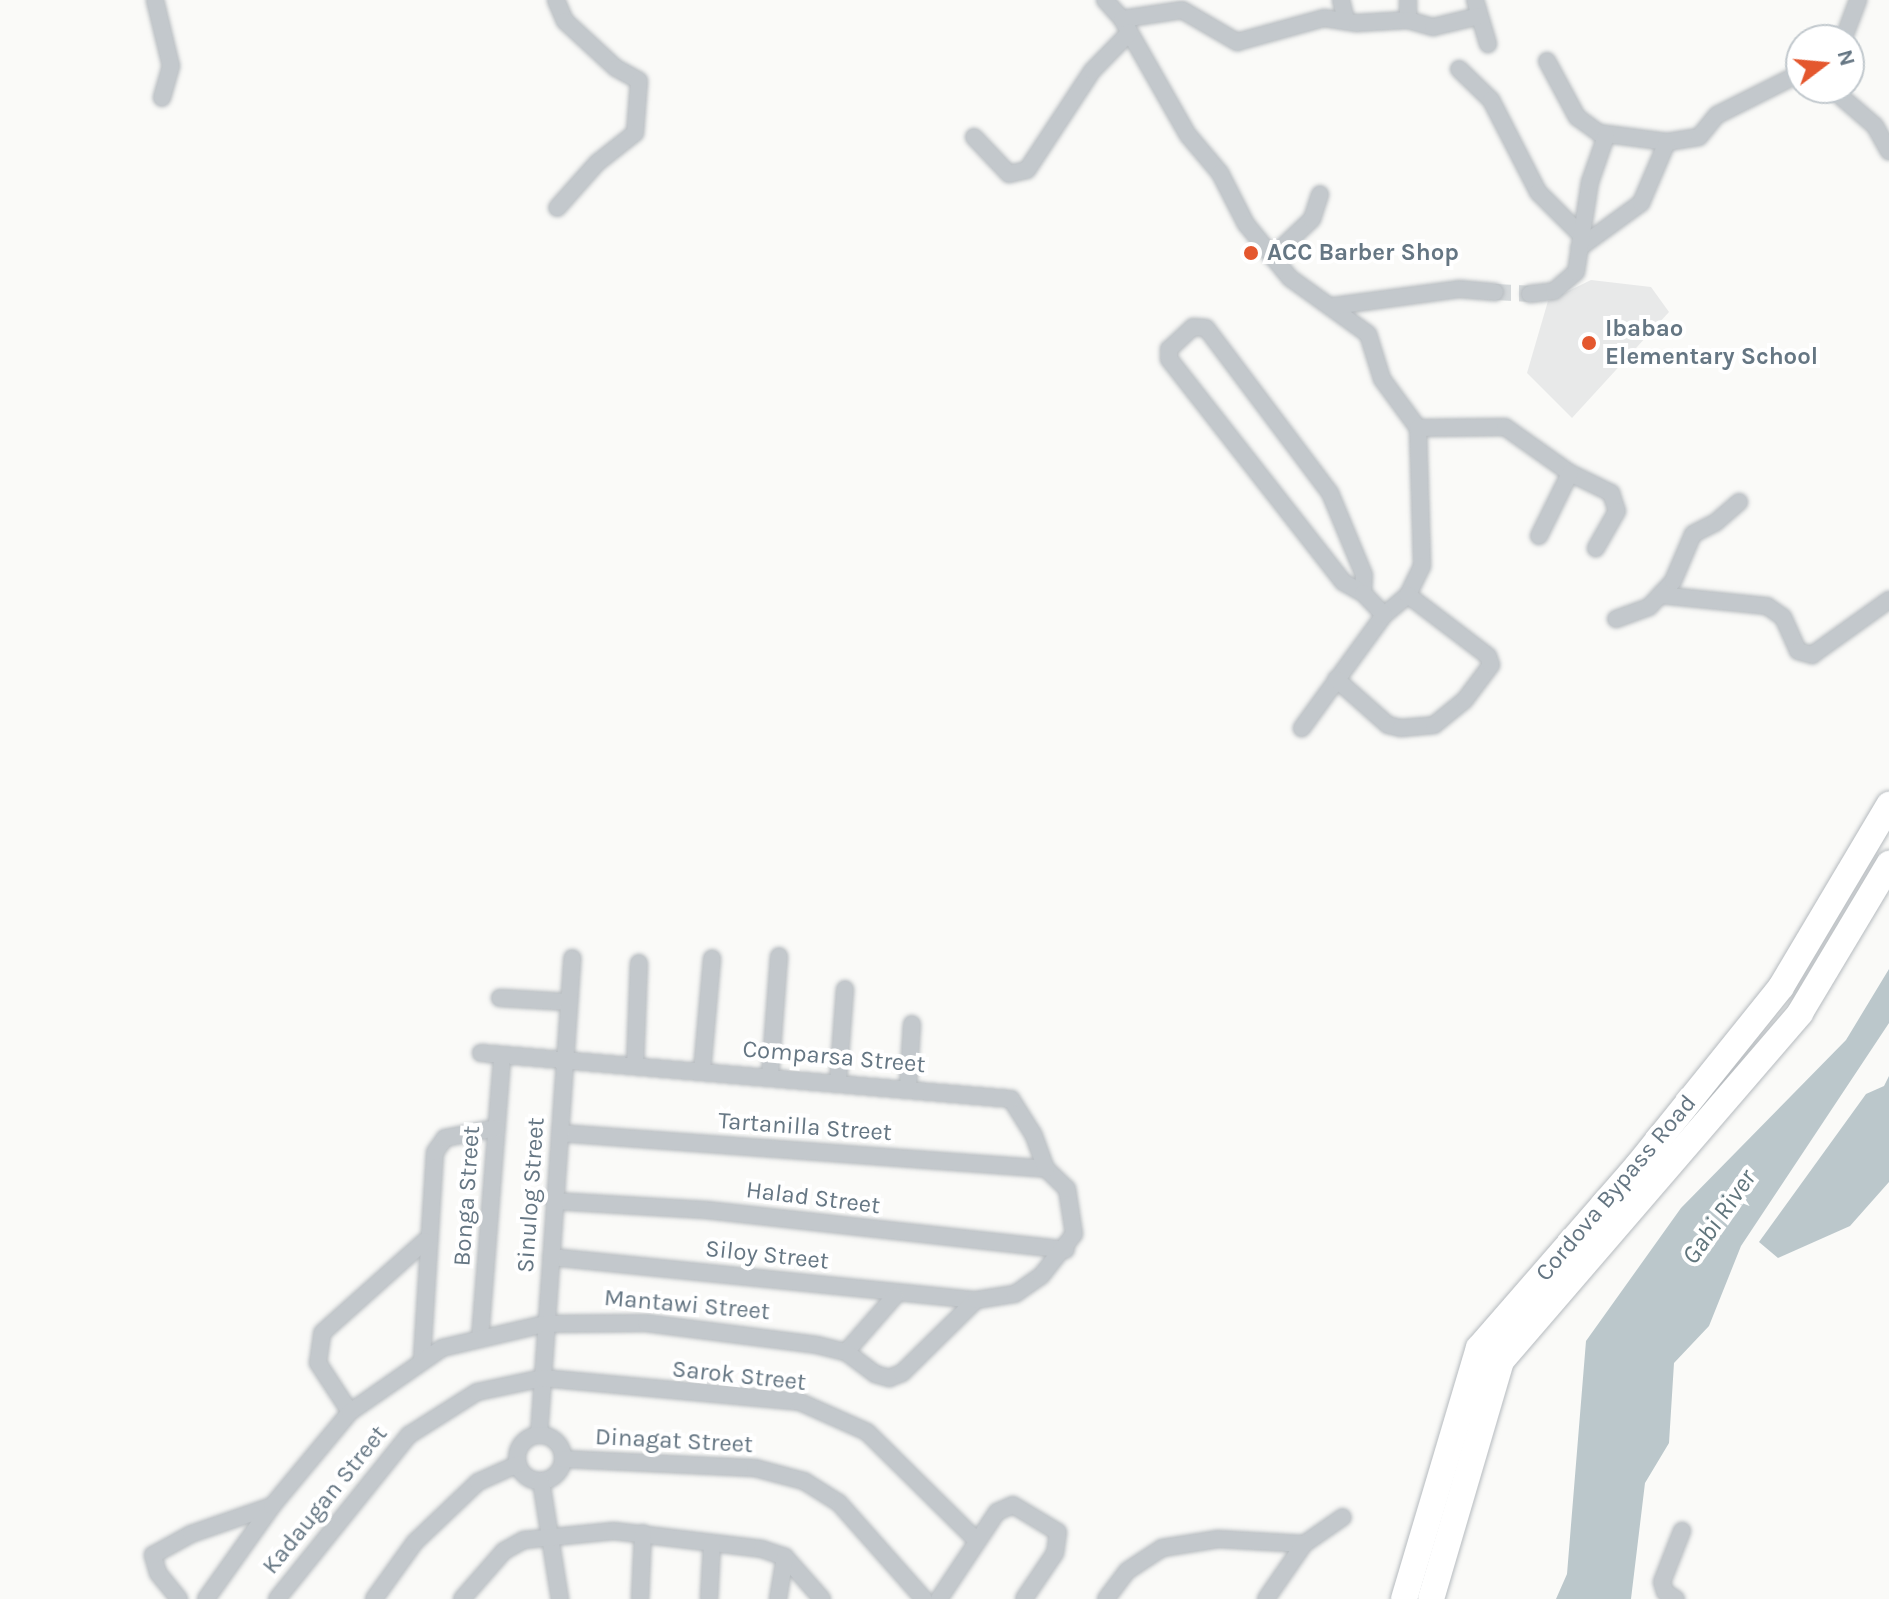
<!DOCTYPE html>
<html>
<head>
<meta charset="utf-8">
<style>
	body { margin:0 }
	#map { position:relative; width:1889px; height:1599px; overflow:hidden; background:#fafaf8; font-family:Karla,sans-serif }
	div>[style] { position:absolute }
	.built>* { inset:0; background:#e8e9e9 }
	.water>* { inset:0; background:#bbc7cb }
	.minor-tunnel>* { height:16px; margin-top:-8px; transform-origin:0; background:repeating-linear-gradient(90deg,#d5d9db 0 16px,transparent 0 24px) }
	.roads { filter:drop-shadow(0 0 2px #b5babe) drop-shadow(0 0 2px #b5babe) }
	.minor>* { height:16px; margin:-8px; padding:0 8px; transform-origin:8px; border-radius:8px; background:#c3c8cc }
	.minor>.ring { margin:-8px; padding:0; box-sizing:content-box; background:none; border:16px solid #c3c8cc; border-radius:50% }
	.primary>* { height:26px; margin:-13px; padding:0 13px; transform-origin:13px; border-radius:13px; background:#fff }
	.dots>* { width:22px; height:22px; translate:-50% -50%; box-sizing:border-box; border:4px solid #fff; border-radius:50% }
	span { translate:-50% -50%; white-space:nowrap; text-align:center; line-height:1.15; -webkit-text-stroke:8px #fff; paint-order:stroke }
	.poi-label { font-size:24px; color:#657683; font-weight:700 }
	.left { translate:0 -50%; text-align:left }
	.street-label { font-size:24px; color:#657683 }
	.water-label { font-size:26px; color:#60757c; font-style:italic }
	.north { position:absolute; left:1785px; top:24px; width:80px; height:80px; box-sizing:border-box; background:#fff; border:2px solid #c1c8cd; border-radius:50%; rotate:74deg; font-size:22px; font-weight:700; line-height:32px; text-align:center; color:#657683 }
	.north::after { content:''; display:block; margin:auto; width:28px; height:36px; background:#e4572e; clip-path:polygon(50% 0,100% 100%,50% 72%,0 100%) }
</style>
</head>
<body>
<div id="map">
	<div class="built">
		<div style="clip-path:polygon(1591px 280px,1651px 287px,1669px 312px,1572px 418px,1527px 373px,1548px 301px)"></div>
	</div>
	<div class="water">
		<div style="clip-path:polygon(1889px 969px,1889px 1023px,1741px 1246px,1709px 1326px,1674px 1363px,1669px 1443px,1645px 1483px,1631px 1599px,1556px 1599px,1567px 1574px,1586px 1341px,1681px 1208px,1846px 1040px)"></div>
		<div style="clip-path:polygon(1889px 1076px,1889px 1182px,1850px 1226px,1778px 1258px,1759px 1242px,1866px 1094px,1884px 1086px)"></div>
	</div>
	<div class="minor-tunnel">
		<div style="left:1495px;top:292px;width:35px;rotate:3deg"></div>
	</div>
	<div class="roads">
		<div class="minor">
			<div style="left:155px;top:0;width:68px;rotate:76.4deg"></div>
			<div style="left:171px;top:66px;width:33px;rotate:106deg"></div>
			<div style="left:556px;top:0;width:23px;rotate:67deg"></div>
			<div style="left:565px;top:21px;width:69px;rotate:42.7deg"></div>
			<div style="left:616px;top:68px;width:26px;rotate:29deg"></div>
			<div style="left:639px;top:81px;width:52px;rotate:94.4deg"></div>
			<div style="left:635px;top:133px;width:48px;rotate:141.7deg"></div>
			<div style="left:597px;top:163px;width:60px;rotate:131.6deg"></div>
			<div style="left:1105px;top:0;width:25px;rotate:48deg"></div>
			<div style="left:1122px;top:19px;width:133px;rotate:60.4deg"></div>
			<div style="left:1188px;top:135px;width:50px;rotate:49.9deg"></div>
			<div style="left:1220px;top:173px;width:57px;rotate:63deg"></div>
			<div style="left:1246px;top:224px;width:70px;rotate:50.8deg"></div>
			<div style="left:1290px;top:278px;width:96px;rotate:35.7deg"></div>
			<div style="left:1368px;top:334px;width:47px;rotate:72.7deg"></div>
			<div style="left:1382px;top:379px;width:61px;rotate:53.7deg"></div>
			<div style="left:1418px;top:428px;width:138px;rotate:88.3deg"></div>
			<div style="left:1422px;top:566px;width:32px;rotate:116deg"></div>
			<div style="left:1408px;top:595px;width:31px;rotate:140deg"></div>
			<div style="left:1384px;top:615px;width:140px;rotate:126deg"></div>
			<div style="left:1341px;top:0;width:21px;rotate:76deg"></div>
			<div style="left:1408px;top:0;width:20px;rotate:90deg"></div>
			<div style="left:1475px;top:0;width:46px;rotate:73.5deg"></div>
			<div style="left:1122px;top:19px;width:61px;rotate:-8.5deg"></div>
			<div style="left:1182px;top:10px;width:64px;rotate:30.2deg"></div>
			<div style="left:1237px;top:42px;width:90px;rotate:-15.4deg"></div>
			<div style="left:1324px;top:18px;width:33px;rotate:9deg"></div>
			<div style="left:1357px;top:23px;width:51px;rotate:-3.4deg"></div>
			<div style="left:1408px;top:20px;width:26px;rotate:16deg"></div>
			<div style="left:1433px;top:27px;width:47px;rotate:-13.4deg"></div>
			<div style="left:1843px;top:40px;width:43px;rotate:-69.4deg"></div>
			<div style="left:1547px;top:61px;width:64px;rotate:61.8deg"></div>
			<div style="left:1577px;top:117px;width:27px;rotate:36deg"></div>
			<div style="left:1599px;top:133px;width:69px;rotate:7.5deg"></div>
			<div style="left:1667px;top:142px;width:32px;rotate:-9deg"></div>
			<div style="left:1699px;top:137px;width:28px;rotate:-51deg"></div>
			<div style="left:1717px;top:115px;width:94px;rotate:-26.6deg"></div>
			<div style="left:1459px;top:69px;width:45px;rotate:44.1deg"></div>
			<div style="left:1491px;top:100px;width:103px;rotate:62.9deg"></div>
			<div style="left:1538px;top:192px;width:61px;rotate:45deg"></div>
			<div style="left:1831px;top:88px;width:58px;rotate:40.8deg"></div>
			<div style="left:1875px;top:126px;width:29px;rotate:61deg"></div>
			<div style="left:974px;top:137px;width:51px;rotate:46.6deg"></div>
			<div style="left:1009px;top:174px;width:18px;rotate:-13deg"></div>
			<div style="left:1027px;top:170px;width:118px;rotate:-56.7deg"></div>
			<div style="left:1092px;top:71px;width:54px;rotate:-45.7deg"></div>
			<div style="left:1579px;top:248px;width:77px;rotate:-36deg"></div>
			<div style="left:1641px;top:203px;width:66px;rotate:-66.9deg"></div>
			<div style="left:1272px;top:257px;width:55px;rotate:-43.5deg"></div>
			<div style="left:1312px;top:219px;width:26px;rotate:-72deg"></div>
			<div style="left:1530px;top:294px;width:24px;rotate:-7deg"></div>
			<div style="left:1554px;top:291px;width:29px;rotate:-41deg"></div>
			<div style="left:1576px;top:272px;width:91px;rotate:-81.2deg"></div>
			<div style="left:1590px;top:182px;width:49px;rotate:-70.8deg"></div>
			<div style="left:1334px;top:306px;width:126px;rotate:-7.7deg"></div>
			<div style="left:1459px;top:289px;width:36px;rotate:5deg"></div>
			<div style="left:1418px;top:428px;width:87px;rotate:-0.7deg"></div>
			<div style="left:1505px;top:427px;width:80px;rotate:35.3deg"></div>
			<div style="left:1570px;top:473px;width:46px;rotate:26deg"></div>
			<div style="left:1611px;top:493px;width:19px;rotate:72deg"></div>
			<div style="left:1617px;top:511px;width:43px;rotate:119.6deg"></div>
			<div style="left:1539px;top:536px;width:70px;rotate:-63.8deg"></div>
			<div style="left:1363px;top:593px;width:18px;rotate:-87deg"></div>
			<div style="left:1364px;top:575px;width:89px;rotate:-112.5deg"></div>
			<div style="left:1330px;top:493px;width:206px;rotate:-126.9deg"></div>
			<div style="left:1206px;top:328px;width:13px;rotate:-176deg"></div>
			<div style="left:1193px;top:327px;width:33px;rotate:137deg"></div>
			<div style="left:1169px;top:349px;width:10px;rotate:90deg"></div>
			<div style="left:1169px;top:359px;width:283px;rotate:52deg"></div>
			<div style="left:1343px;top:582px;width:23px;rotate:29deg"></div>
			<div style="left:1363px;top:593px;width:30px;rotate:46deg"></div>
			<div style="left:1660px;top:595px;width:108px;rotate:5.9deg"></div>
			<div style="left:1767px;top:606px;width:19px;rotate:35deg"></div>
			<div style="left:1783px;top:617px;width:37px;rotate:66deg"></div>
			<div style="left:1798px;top:651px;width:15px;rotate:16deg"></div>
			<div style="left:1812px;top:655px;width:95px;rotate:-35.5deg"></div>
			<div style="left:1616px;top:619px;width:35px;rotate:-20deg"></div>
			<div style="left:1649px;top:607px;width:35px;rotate:-47deg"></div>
			<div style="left:1673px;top:581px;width:51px;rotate:-66.9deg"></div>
			<div style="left:1693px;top:534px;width:25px;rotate:-27deg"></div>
			<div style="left:1715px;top:523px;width:32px;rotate:-41deg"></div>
			<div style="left:1336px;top:679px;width:69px;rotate:41.5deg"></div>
			<div style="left:1388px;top:725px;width:13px;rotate:13deg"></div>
			<div style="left:1401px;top:728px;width:33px;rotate:-5deg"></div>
			<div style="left:1434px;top:725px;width:38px;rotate:-39deg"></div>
			<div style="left:1464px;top:701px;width:45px;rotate:-53.1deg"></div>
			<div style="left:1491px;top:665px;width:9px;rotate:-108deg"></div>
			<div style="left:1488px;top:656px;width:101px;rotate:-142.7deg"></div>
			<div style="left:500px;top:998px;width:69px;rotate:3.3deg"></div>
			<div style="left:635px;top:1066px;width:103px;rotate:-87.8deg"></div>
			<div style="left:702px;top:1071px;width:113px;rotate:-84.9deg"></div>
			<div style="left:770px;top:1076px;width:120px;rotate:-85.7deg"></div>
			<div style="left:838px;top:1082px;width:93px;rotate:-85.7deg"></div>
			<div style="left:908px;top:1087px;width:63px;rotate:-86.4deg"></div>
			<div style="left:560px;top:1133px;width:487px;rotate:4.2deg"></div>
			<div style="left:554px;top:1201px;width:152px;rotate:3.4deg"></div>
			<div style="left:706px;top:1210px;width:362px;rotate:6.3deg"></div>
			<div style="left:551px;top:1257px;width:427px;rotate:5.8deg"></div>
			<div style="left:480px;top:1338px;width:281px;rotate:-85.5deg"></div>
			<div style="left:846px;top:1352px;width:74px;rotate:-48.8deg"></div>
			<div style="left:422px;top:1358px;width:206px;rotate:-86.4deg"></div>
			<div style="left:435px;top:1152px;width:17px;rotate:-54deg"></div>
			<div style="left:445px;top:1138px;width:52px;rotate:-11.1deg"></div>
			<div style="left:350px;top:1412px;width:59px;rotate:-123.1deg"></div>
			<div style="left:318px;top:1363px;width:30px;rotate:-82deg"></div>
			<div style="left:322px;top:1333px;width:138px;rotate:-41.8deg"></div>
			<div style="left:539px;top:1435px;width:478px;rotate:-86deg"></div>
			<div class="ring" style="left:517px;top:1435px;width:30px;height:30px"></div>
			<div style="left:563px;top:1459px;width:192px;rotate:2.7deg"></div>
			<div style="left:755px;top:1468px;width:51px;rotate:14.9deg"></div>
			<div style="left:804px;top:1481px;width:41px;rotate:32.2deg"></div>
			<div style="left:839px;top:1503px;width:128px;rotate:48.5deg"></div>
			<div style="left:541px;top:1481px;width:120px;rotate:80.9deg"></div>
			<div style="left:179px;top:1599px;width:33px;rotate:-129deg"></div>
			<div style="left:158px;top:1573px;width:19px;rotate:-106deg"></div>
			<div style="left:153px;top:1555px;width:43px;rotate:-28.9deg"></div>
			<div style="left:191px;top:1534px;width:86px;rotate:-19.1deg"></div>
			<div style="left:206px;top:1599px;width:114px;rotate:-54.6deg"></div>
			<div style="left:272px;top:1506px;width:122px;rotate:-50.3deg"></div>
			<div style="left:350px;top:1412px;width:112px;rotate:-34.8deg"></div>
			<div style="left:442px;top:1348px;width:105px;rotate:-13.2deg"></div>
			<div style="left:544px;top:1324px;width:102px;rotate:-0.6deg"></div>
			<div style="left:646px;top:1323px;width:172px;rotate:7.3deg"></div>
			<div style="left:817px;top:1345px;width:30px;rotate:14deg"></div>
			<div style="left:846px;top:1352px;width:36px;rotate:37deg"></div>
			<div style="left:875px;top:1374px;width:15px;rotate:16deg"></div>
			<div style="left:889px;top:1378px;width:14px;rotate:-21deg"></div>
			<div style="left:902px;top:1373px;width:104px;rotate:-44.6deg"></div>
			<div style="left:976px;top:1300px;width:39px;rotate:-9deg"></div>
			<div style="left:1015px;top:1294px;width:32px;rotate:-35deg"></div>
			<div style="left:1041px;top:1276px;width:53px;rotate:-51.8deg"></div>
			<div style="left:1074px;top:1234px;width:46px;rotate:-98.8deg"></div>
			<div style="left:1067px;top:1189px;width:29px;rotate:-136deg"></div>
			<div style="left:1046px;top:1169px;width:37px;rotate:-110deg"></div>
			<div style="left:1033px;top:1134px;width:41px;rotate:-122.2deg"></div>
			<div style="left:1011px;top:1099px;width:532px;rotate:-175.04deg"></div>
			<div style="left:277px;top:1599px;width:211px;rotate:-51.2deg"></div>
			<div style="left:409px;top:1435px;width:80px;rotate:-32.3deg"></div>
			<div style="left:477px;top:1392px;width:67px;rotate:-12deg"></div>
			<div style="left:543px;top:1378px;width:258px;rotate:5.3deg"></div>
			<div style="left:800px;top:1402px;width:73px;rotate:24.1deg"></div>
			<div style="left:867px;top:1432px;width:153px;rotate:44.7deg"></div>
			<div style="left:374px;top:1599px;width:70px;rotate:-54.3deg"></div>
			<div style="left:415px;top:1542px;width:87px;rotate:-43.6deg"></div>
			<div style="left:478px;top:1482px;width:44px;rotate:-24.2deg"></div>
			<div style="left:462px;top:1599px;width:64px;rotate:-48.8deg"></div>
			<div style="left:504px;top:1551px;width:23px;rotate:-29deg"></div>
			<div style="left:524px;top:1540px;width:90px;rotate:-5.7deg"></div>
			<div style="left:614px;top:1531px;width:149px;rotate:6.9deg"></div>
			<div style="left:762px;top:1549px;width:24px;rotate:19deg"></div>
			<div style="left:785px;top:1557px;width:56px;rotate:48.6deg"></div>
			<div style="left:640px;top:1599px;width:66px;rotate:-87.4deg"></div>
			<div style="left:709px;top:1599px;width:56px;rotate:-86.9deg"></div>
			<div style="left:778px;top:1599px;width:43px;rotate:-80.5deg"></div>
			<div style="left:939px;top:1599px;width:105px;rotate:-56.3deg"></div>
			<div style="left:997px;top:1512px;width:17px;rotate:-24deg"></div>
			<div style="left:1013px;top:1505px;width:52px;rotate:31deg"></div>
			<div style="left:1058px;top:1532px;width:21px;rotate:98deg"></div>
			<div style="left:1055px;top:1553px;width:55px;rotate:124deg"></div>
			<div style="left:1106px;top:1599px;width:35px;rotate:-53deg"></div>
			<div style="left:1127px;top:1571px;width:42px;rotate:-33.3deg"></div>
			<div style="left:1162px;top:1548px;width:57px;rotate:-9.1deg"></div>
			<div style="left:1218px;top:1539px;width:86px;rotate:3.3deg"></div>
			<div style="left:1304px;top:1544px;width:47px;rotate:-34.7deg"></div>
			<div style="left:1266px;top:1599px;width:67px;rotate:-55.4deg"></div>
			<div style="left:1676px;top:1599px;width:13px;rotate:-148deg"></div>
			<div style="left:1665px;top:1592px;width:10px;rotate:-107deg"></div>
			<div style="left:1662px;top:1582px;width:55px;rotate:-68.6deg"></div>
		</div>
		<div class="primary">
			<div style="left:1404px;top:1599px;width:262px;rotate:-73.4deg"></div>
			<div style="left:1479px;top:1348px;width:242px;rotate:-49deg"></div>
			<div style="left:1638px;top:1165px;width:228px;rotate:-51.2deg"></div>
			<div style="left:1781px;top:987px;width:212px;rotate:-59.3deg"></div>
			<div style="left:1431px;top:1599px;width:248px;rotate:-73.6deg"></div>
			<div style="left:1501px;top:1361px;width:459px;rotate:-49.3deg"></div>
			<div style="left:1800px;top:1013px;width:174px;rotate:-59.1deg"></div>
		</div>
	</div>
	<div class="dots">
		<div style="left:1251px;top:253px;background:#e4572e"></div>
		<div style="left:1589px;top:343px;background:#e4572e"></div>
	</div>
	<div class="poi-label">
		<span class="left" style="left:1267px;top:253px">ACC Barber Shop</span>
		<span class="left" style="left:1605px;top:343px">Ibabao<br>Elementary School</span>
	</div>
	<div class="street-label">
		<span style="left:834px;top:1057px;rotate:5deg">Comparsa Street</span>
		<span style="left:805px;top:1127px;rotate:4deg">Tartanilla Street</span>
		<span style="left:1616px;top:1188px;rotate:-50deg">Cordova Bypass Road</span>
		<span style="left:531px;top:1195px;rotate:-86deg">Sinulog Street</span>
		<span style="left:467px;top:1196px;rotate:-86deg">Bonga Street</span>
		<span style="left:813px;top:1198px;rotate:7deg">Halad Street</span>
		<span style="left:767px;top:1255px;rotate:6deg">Siloy Street</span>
		<span style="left:687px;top:1305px;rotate:5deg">Mantawi Street</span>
		<span style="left:739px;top:1376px;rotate:6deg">Sarok Street</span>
		<span style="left:674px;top:1441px;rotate:3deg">Dinagat Street</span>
		<span style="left:325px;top:1500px;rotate:-51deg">Kadaugan Street</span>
	</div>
	<div class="water-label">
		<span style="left:1719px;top:1217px;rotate:-55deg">Gabi River</span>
	</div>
	<div class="north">N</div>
</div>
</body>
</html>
